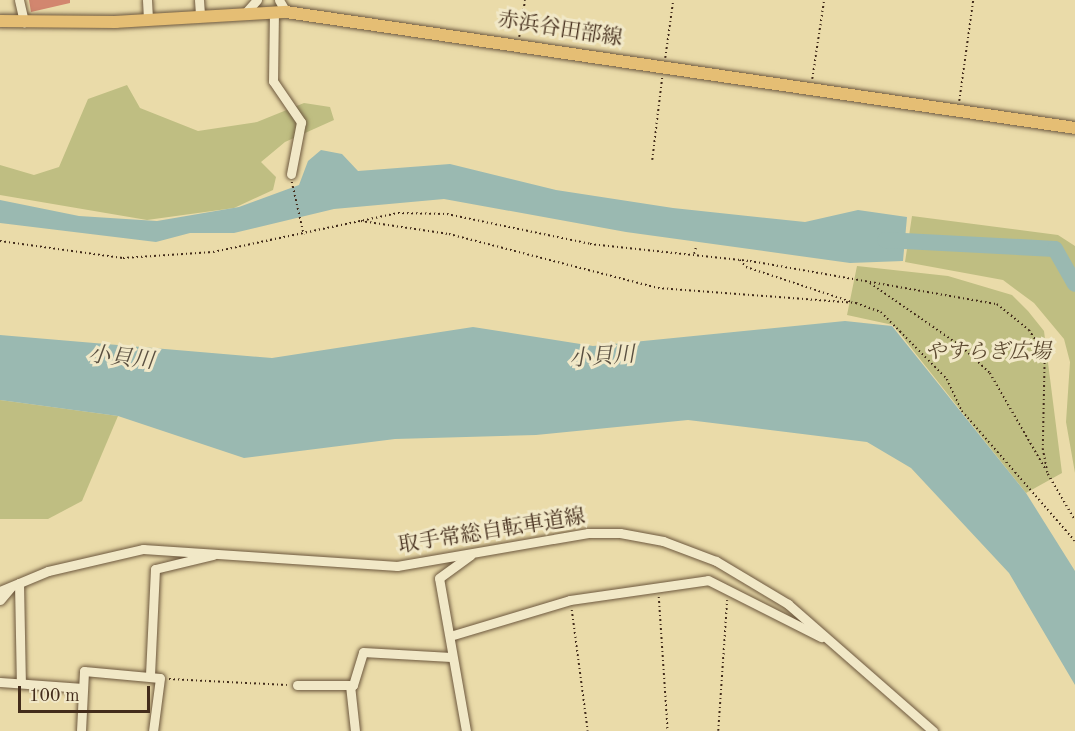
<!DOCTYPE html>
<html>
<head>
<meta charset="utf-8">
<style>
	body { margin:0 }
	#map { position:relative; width:1075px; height:731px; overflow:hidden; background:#eadba9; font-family:"Old Standard TT","Noto Serif JP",serif }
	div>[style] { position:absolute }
	.green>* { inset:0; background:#bfbe82 }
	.water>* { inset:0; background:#9ab9b1 }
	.river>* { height:16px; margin:-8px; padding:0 8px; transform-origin:8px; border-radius:8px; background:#9ab9b1 }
	.building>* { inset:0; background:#d2866f }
	.path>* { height:1.5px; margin-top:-0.75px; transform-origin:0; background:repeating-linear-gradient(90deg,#432c1b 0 1.5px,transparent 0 4.5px) }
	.roads { filter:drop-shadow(0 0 2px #6d583e) drop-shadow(0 0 2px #6d583e) }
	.minor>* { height:9px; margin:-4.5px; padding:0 4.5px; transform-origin:4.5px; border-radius:4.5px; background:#f1e8c7 }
	.major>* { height:12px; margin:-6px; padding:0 6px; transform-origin:6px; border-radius:6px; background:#e5be74 }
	span { translate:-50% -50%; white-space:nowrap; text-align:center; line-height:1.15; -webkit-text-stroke:6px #f1e8c7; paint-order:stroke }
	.street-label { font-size:21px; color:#432c1b }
	.park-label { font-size:21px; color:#5c4930; font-style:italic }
	.water-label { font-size:22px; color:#594f40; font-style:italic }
	.scale { position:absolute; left:18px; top:686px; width:132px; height:27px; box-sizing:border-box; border:3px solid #432c1b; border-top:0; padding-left:8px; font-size:18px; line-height:21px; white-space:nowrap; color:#432c1b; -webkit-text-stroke:4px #f1e8c7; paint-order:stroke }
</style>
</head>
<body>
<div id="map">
	<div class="green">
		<div style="clip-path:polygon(127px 85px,140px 108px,198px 131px,257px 122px,304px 103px,330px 107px,334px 120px,285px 142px,261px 162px,276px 177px,273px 190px,234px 208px,147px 220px,0 195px,0 165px,34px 175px,59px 167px,88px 99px)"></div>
		<div style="clip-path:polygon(912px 216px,1058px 235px,1075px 246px,1075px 473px,1066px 422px,1070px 362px,1064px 339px,1034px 303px,1003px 280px,905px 262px)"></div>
		<div style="clip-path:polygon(857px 266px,948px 276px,1012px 295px,1028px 311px,1044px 331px,1062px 473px,1026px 493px,893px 325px,847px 315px)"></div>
		<div style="clip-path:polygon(0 400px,118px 416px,82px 501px,48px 519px,0 519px)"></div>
	</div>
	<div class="water">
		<div style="clip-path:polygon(321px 150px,342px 154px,358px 171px,450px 164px,556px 190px,673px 208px,805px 222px,858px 210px,907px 217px,903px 261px,850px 263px,626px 232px,444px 199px,334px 209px,234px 233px,190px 233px,156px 242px,0 223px,0 200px,79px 216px,157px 221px,239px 207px,299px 185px,308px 161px)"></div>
		<div style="clip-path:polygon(845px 321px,892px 326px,1026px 493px,1075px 571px,1075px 685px,1009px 573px,911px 468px,867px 442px,688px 420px,536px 435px,395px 439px,244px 458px,118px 416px,0 400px,0 335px,272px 358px,473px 327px,593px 346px)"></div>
	</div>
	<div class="river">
		<div style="left:885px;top:240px;width:170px;rotate:3deg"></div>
		<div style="left:1055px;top:249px;width:40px;rotate:60.3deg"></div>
	</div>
	<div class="building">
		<div style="clip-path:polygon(29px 0,70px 0,70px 3px,31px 12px)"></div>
	</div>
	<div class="path">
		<div style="left:519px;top:37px;width:37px;rotate:-81deg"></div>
		<div style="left:665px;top:58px;width:59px;rotate:-82.1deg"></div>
		<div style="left:812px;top:79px;width:80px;rotate:-81.4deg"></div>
		<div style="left:959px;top:101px;width:102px;rotate:-82.1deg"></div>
		<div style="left:652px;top:160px;width:84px;rotate:-83.1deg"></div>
		<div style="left:292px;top:182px;width:54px;rotate:77.2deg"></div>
		<div style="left:361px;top:221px;width:89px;rotate:8.4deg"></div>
		<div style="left:449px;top:234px;width:216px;rotate:14.5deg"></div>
		<div style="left:658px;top:288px;width:199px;rotate:4.3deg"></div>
		<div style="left:856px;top:303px;width:27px;rotate:20deg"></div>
		<div style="left:881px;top:312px;width:94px;rotate:45.4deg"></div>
		<div style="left:947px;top:379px;width:35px;rotate:65deg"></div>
		<div style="left:962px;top:411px;width:172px;rotate:49deg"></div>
		<div style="left:0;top:241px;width:124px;rotate:7.9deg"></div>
		<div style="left:123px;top:258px;width:90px;rotate:-3.8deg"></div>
		<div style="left:213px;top:252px;width:189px;rotate:-11.9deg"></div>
		<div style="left:398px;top:213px;width:49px;rotate:1.2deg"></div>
		<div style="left:447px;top:214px;width:146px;rotate:11.8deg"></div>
		<div style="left:590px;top:244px;width:161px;rotate:6.1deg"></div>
		<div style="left:750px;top:261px;width:251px;rotate:9.9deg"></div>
		<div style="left:997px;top:304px;width:41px;rotate:39.1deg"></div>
		<div style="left:1029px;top:330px;width:29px;rotate:56deg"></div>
		<div style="left:1045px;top:354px;width:95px;rotate:91.2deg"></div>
		<div style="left:1043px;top:449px;width:25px;rotate:79deg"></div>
		<div style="left:1048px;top:474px;width:53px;rotate:59.6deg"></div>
		<div style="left:694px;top:254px;width:8px;rotate:-76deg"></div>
		<div style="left:740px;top:260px;width:9px;rotate:49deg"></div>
		<div style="left:746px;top:267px;width:112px;rotate:18.3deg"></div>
		<div style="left:870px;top:283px;width:112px;rotate:34.8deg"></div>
		<div style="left:962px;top:347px;width:38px;rotate:43deg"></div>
		<div style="left:990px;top:373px;width:112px;rotate:60deg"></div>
		<div style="left:659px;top:597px;width:134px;rotate:86.2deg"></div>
		<div style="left:572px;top:610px;width:122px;rotate:82.5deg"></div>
		<div style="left:169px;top:679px;width:118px;rotate:2.9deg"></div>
		<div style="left:718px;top:731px;width:131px;rotate:-86.1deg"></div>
	</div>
	<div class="roads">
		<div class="minor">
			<div style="left:19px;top:0;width:23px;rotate:77deg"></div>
			<div style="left:147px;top:0;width:20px;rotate:87deg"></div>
			<div style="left:199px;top:0;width:15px;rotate:86deg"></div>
			<div style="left:279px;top:0;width:14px;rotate:60deg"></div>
			<div style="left:247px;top:11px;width:15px;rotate:-48deg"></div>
			<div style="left:274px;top:11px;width:70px;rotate:90.8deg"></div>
			<div style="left:273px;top:81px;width:50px;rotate:55.7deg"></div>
			<div style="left:301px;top:122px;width:53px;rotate:100.9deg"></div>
			<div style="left:19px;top:583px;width:100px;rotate:88.9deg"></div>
			<div style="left:0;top:591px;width:52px;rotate:-22.6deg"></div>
			<div style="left:48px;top:571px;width:98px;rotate:-13deg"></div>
			<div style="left:143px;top:549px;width:255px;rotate:3.8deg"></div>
			<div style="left:397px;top:566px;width:194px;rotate:-9.8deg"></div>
			<div style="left:588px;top:533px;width:32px"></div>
			<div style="left:620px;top:533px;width:44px;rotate:10.5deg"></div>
			<div style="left:663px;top:541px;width:57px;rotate:20.7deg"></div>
			<div style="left:716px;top:561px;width:84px;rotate:30.8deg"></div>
			<div style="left:788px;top:604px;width:193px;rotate:41.2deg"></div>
			<div style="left:0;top:600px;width:16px;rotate:-50deg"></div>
			<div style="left:450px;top:636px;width:125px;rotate:-16.7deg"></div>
			<div style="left:570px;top:600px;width:139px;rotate:-8.2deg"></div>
			<div style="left:708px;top:580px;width:127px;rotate:26.8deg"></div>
			<div style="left:150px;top:675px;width:106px;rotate:-87.3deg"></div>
			<div style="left:155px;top:569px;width:60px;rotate:-13.6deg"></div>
			<div style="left:0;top:682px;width:83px;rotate:4.1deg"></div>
			<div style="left:297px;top:685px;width:56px"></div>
			<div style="left:353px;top:685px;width:34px;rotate:-73deg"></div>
			<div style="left:363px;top:652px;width:88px;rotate:3.3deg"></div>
			<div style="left:350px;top:685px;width:46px;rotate:83.8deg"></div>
			<div style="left:81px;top:731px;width:60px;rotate:-87.1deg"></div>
			<div style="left:84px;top:671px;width:76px;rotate:5.3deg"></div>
			<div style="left:160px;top:678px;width:53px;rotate:97.5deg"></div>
			<div style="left:466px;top:731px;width:155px;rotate:-100deg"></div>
			<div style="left:439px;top:578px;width:39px;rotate:-36deg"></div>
		</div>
		<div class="major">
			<div style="left:0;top:21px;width:116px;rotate:0.5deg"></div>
			<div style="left:116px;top:22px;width:170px;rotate:-3.4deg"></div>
			<div style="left:286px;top:12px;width:797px;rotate:8.36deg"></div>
		</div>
	</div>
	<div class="street-label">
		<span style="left:560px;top:30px;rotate:9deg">赤浜谷田部線</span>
		<span style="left:492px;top:532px;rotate:-9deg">取手常総自転車道線</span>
	</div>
	<div class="park-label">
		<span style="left:988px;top:353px">やすらぎ広場</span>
	</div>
	<div class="water-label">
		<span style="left:602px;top:358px;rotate:-4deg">小貝川</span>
		<span style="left:121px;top:359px;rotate:6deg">小貝川</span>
	</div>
	<div class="scale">100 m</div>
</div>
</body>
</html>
